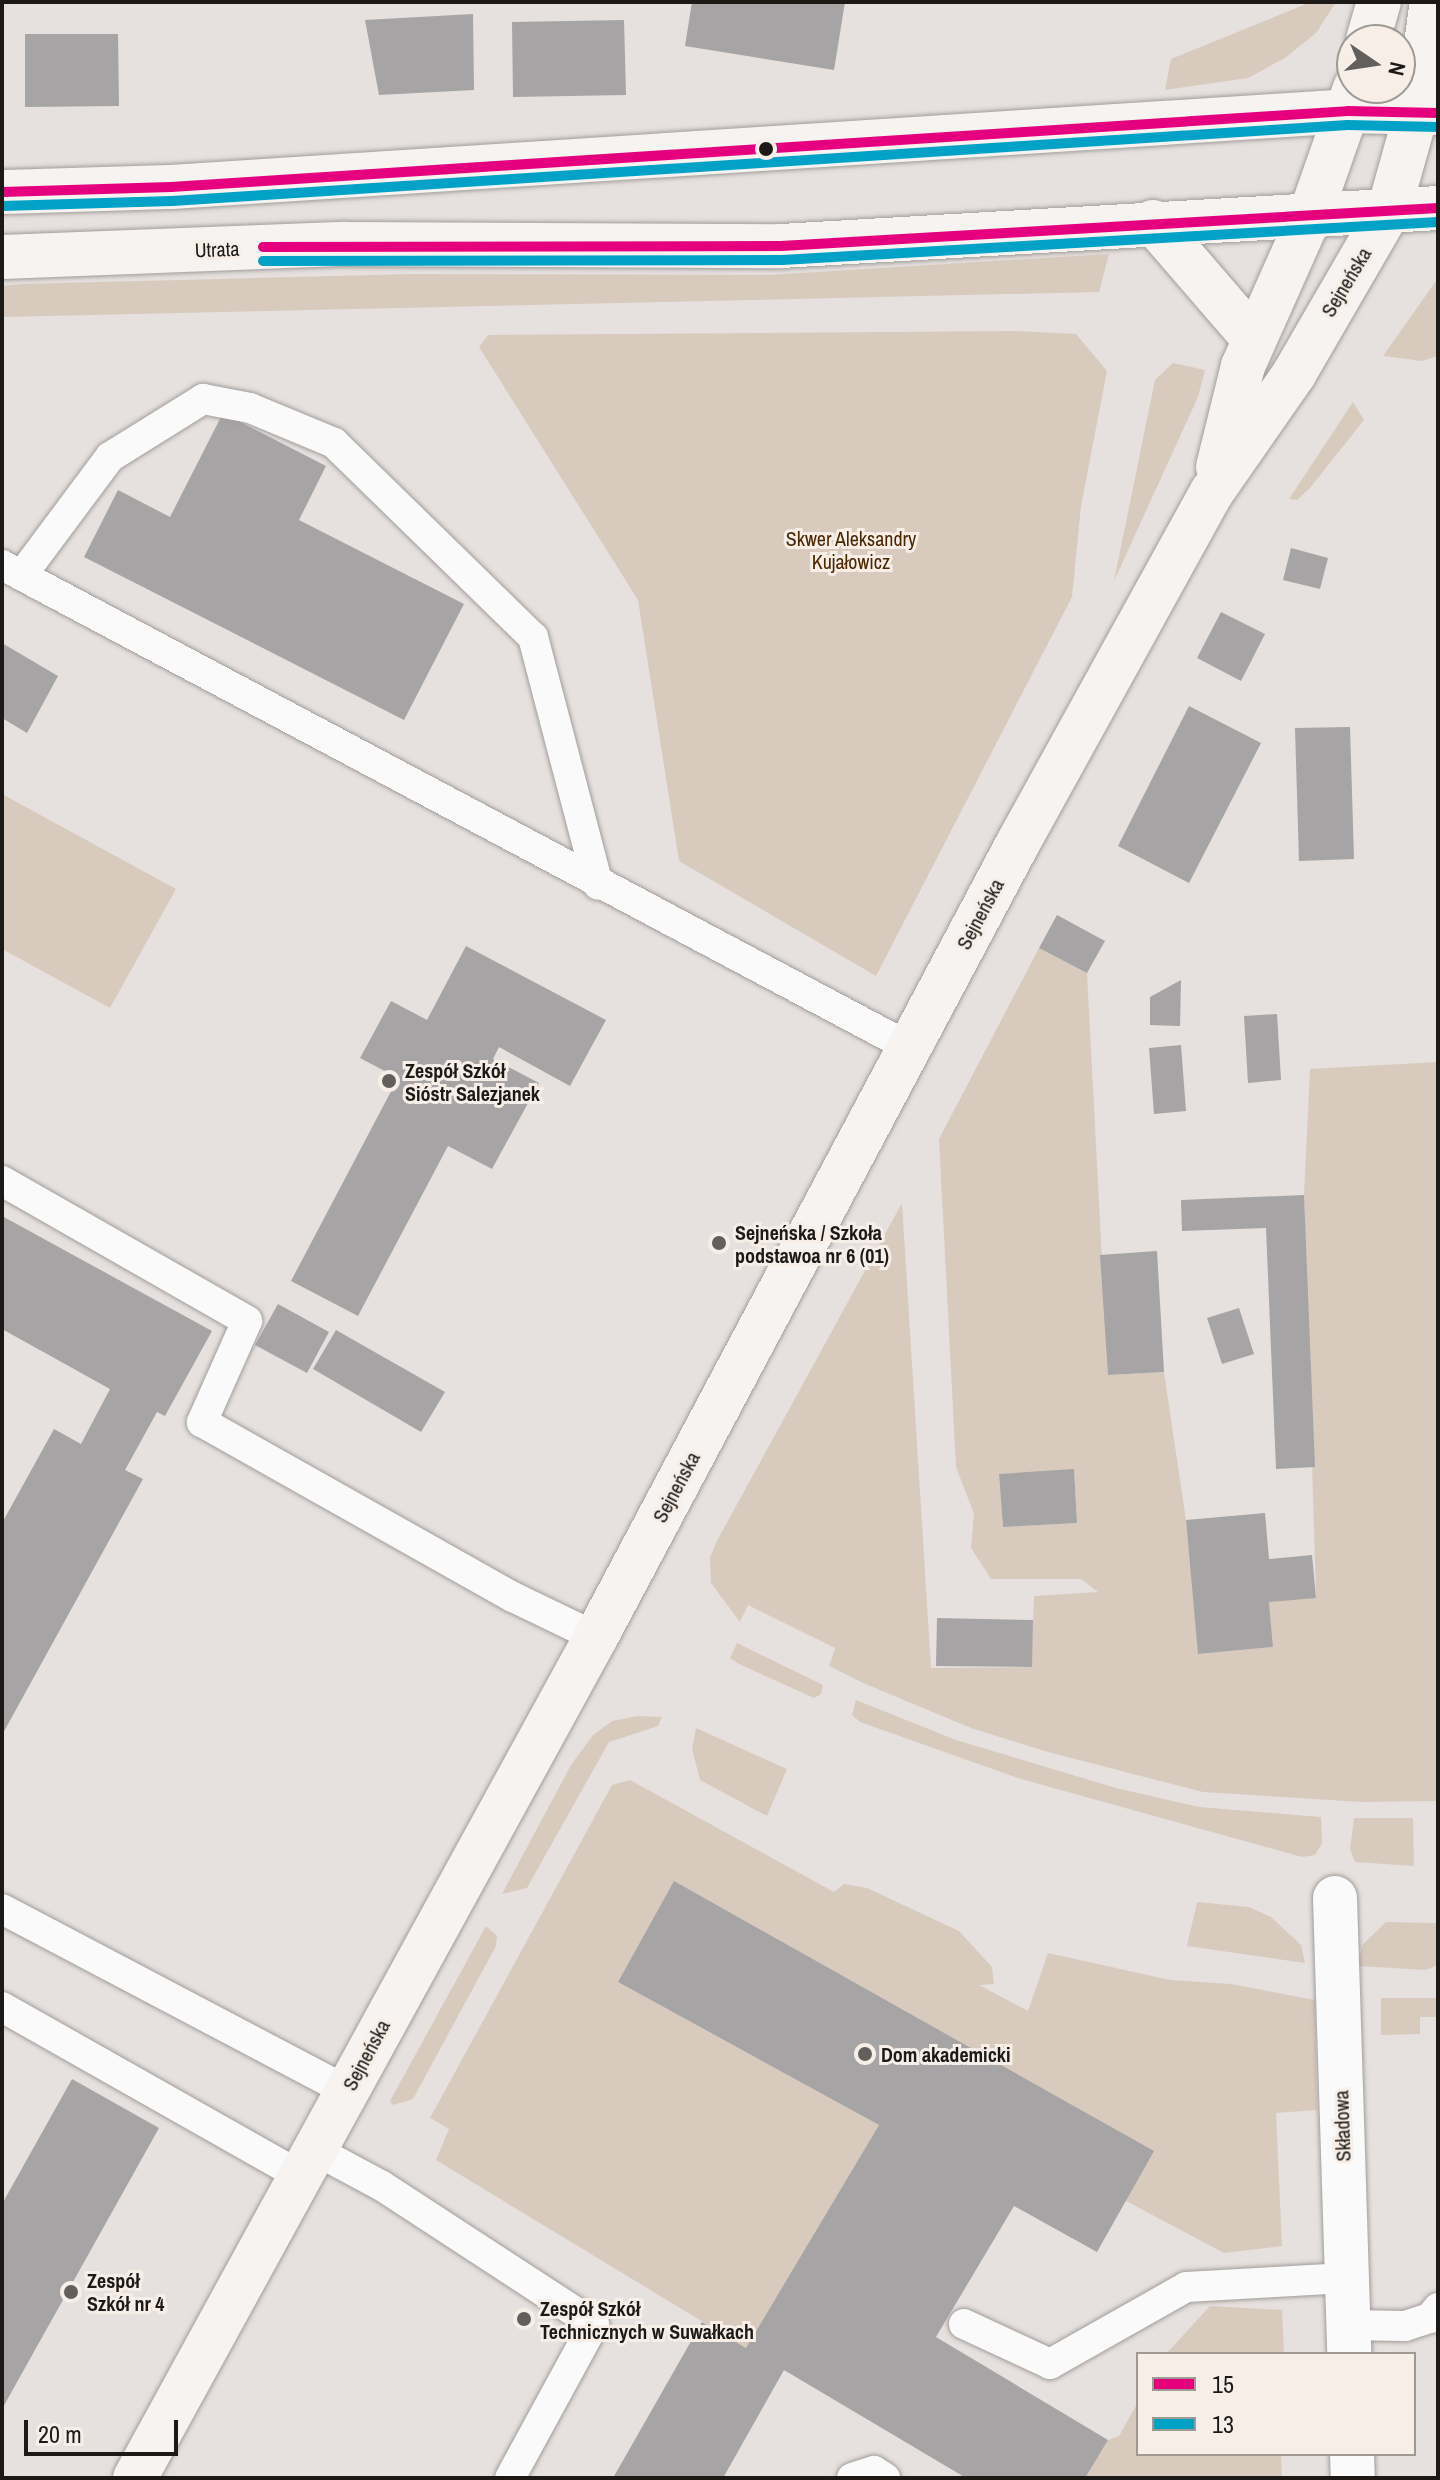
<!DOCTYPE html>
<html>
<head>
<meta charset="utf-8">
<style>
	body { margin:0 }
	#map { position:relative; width:1440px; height:2480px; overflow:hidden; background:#e6e1de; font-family:"Archivo Narrow",sans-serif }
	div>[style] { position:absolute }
	.green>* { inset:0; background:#d9cabe }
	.building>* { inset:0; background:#a6a4a4 }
	.roads { filter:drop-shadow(0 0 2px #a19d9b) drop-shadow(0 0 2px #a19d9b) }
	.lane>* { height:30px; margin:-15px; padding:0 15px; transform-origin:15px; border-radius:15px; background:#fbfafa }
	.street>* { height:44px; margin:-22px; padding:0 22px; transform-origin:22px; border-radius:22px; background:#fbfafa }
	.secondary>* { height:44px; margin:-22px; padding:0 22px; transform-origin:22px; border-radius:22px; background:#f6f3f1 }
	.bus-1>* { height:10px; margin:-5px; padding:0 5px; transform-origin:5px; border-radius:5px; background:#e5007d }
	.bus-2>* { height:10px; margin:-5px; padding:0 5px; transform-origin:5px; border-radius:5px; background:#01a2c5 }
	.dots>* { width:22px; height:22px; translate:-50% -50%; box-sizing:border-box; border:4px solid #f6eee7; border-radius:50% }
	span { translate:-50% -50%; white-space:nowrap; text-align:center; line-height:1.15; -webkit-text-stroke:6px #f6eee7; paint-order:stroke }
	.street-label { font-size:20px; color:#1c1917 }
	.park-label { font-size:20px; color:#4b2700 }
	.poi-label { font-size:20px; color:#1c1917; font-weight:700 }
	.left { translate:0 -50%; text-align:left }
	.frame { position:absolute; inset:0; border:4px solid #1c1917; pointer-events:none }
	.legend { position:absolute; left:1136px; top:2352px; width:280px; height:104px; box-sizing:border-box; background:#f6eee7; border:2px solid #9f9994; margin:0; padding:10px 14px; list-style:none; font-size:24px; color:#1c1917 }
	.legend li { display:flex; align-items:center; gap:16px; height:40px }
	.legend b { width:40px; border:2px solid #9f9994 }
	.north { position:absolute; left:1336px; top:24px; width:80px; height:80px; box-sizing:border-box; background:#f6eee7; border:2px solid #9f9994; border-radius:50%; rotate:103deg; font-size:22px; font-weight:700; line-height:32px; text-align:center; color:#1c1917 }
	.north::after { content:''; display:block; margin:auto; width:28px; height:36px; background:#635f5d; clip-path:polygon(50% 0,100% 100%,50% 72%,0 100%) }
	.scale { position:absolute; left:24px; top:2420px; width:154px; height:36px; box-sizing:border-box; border:4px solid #1c1917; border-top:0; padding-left:10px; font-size:24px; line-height:28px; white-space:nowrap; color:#1c1917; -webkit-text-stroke:6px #f6eee7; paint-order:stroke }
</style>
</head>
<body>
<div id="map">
	<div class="green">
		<div style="clip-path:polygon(1311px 2px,1336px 2px,1316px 33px,1285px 58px,1248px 78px,1165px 90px,1171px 59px)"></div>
		<div style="clip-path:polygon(1109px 254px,1099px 292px,2px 317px,2px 286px,23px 284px,410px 274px,769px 275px)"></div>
		<div style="clip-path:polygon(1438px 278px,1438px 356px,1422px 361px,1383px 356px)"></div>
		<div style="clip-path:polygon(1014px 331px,1076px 334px,1107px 371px,1081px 506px,1072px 597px,876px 976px,679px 861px,638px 600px,479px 347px,488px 335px)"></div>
		<div style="clip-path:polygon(1173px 363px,1205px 370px,1198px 397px,1114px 581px,1155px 380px)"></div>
		<div style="clip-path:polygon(1353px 402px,1364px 420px,1310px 488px,1297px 500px,1289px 499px)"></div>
		<div style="clip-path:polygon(2px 794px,176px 889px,110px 1008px,2px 949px)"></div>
		<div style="clip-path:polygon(evenodd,1039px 948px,1087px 973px,1108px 1375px,1164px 1372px,1186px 1520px,1199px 1654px,1273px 1647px,1269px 1602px,1316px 1597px,1304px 1195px,1310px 1069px,1438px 1062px,1438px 1801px,1362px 1802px,1203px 1792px,1048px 1752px,971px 1728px,863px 1683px,829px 1666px,835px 1648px,748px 1605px,740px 1622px,711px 1583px,710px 1557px,718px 1539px,902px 1203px,931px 1668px,1031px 1667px,1034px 1596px,1098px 1592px,1081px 1579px,991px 1579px,971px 1548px,974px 1514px,956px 1467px,939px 1139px,1039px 948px,1074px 1470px,1077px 1523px,1003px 1527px,999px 1474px,1074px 1470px)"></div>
		<div style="clip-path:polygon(737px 1643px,823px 1685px,821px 1694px,814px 1698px,739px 1664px,730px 1658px)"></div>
		<div style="clip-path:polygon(856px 1700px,956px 1740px,1116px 1788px,1199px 1807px,1321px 1817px,1322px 1843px,1315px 1855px,1302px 1857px,1021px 1779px,860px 1722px,852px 1715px)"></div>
		<div style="clip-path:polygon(638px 1716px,662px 1717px,658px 1726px,609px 1742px,527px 1888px,502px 1894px,571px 1765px,593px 1735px,612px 1721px)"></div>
		<div style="clip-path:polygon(696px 1728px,787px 1769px,767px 1816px,700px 1780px,692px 1749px)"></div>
		<div style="clip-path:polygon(630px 1780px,834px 1892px,844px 1884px,867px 1888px,959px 1931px,992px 1967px,994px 1984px,979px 1985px,1028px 2011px,1048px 1953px,1170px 1980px,1231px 1984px,1315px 2000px,1317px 2110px,1276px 2113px,1282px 2246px,1224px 2253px,1126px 2201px,674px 1882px,618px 1982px,879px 2125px,746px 2348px,436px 2160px,449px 2129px,430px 2118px,612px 1785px)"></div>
		<div style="clip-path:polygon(1354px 1818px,1413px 1818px,1414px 1866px,1355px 1862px,1350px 1849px)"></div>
		<div style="clip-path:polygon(1197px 1902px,1249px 1907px,1271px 1917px,1301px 1945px,1305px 1963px,1187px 1946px)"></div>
		<div style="clip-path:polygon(1386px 1922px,1436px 1923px,1438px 1965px,1426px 1970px,1357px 1966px,1363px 1944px)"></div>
		<div style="clip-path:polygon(486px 1926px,497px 1936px,496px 1946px,413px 2099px,393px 2105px,390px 2101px)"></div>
		<div style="clip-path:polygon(1381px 1998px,1438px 1998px,1438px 2017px,1420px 2017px,1420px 2034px,1381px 2035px)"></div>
		<div style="clip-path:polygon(1210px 2306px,1282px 2310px,1284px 2354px,1166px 2354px)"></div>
		<div style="clip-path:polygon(1138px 2402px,1138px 2454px,1281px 2454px,1282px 2478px,1084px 2478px,1108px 2440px,1119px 2436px)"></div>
	</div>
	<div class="building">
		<div style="clip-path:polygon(692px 2px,845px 2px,834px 70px,685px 46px)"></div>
		<div style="clip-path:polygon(473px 14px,474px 90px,379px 95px,365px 20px)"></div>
		<div style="clip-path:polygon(624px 20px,626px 95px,513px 97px,512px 22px)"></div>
		<div style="clip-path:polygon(25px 34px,118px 34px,119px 106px,25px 107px)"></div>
		<div style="clip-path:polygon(223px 413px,326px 466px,299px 520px,464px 604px,404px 720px,84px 557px,118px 490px,170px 517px)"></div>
		<div style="clip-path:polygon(1291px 548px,1328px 558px,1320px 589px,1283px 580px)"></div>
		<div style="clip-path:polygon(1221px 612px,1265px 634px,1241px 681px,1197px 658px)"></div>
		<div style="clip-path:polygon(2px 643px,58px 676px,27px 733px,2px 718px)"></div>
		<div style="clip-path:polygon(1189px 706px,1261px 743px,1189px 883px,1118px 846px)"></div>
		<div style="clip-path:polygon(1350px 727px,1354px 859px,1299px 861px,1295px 728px)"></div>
		<div style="clip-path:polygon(1057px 915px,1105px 941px,1087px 973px,1039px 948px)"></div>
		<div style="clip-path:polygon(466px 946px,606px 1020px,570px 1086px,499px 1047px,493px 1059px,539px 1083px,492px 1169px,448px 1146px,358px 1316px,291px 1281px,398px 1078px,360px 1058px,391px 1001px,427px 1020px)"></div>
		<div style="clip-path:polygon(1181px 980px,1180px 1026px,1150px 1025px,1150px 997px)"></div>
		<div style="clip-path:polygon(1277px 1014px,1281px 1080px,1248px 1083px,1244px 1016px)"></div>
		<div style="clip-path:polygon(1181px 1045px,1186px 1111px,1154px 1114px,1149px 1048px)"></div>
		<div style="clip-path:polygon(1304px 1195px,1315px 1467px,1276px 1469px,1266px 1228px,1182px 1231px,1181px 1200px)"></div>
		<div style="clip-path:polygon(2px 1216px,212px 1331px,165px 1416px,157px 1412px,125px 1470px,143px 1479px,2px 1735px,2px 1523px,54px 1429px,81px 1444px,110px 1389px,2px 1329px)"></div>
		<div style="clip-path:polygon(1157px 1251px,1164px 1372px,1108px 1375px,1100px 1255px)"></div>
		<div style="clip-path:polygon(278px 1304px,329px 1332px,307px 1373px,255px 1345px)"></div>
		<div style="clip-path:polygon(1239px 1308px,1254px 1354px,1222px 1364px,1207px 1318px)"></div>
		<div style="clip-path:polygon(336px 1330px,445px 1392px,421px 1432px,313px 1369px)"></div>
		<div style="clip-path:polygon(1074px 1469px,1077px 1523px,1003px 1527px,999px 1474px)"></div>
		<div style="clip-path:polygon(1265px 1513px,1269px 1559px,1312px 1555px,1316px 1598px,1269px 1602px,1273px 1647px,1198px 1654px,1186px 1520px)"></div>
		<div style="clip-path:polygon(937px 1618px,1033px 1620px,1032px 1667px,936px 1666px)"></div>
		<div style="clip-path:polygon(674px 1881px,1154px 2151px,1097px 2252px,1014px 2206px,936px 2337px,1108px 2440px,1085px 2478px,966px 2478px,784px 2370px,723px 2478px,613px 2478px,702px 2322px,746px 2348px,879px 2125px,618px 1982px)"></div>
		<div style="clip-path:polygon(72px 2079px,159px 2128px,2px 2409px,2px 2204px)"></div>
	</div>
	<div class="roads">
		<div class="lane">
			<div style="left:2px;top:565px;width:1027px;rotate:27.99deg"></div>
			<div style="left:22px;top:575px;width:147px;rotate:-53.3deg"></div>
			<div style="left:110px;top:457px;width:110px;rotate:-31.9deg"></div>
			<div style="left:203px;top:399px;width:48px;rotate:10.8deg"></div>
			<div style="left:250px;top:408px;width:91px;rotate:22.6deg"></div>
			<div style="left:334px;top:443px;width:278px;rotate:44.3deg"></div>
			<div style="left:533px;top:637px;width:256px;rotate:75.3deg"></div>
			<div style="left:2px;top:1181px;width:282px;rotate:29.7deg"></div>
			<div style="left:247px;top:1321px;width:111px;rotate:114deg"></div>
			<div style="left:202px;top:1422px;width:357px;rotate:29.4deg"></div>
			<div style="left:513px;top:1597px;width:92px;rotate:25.7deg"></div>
			<div style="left:2px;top:1909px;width:390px;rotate:27.8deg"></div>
			<div style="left:2px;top:2007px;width:343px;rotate:29.5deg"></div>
			<div style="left:315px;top:2150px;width:76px;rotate:28.2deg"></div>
			<div style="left:382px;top:2186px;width:253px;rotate:33.1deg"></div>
			<div style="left:594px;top:2324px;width:175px;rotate:118.6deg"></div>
			<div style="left:964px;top:2324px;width:95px;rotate:24.9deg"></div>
			<div style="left:1050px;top:2364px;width:156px;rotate:-29.5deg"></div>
			<div style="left:1186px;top:2287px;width:160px;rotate:-3.2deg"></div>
			<div style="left:1348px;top:2325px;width:57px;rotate:1deg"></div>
			<div style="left:1405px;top:2326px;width:26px;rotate:-18deg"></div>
			<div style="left:1430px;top:2318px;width:13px;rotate:-51deg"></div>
			<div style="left:852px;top:2478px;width:23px;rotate:-18deg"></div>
			<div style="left:874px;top:2471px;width:13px;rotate:32deg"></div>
		</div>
		<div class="street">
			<div style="left:1335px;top:1898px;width:456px;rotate:88.2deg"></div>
			<div style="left:1352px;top:2454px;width:24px;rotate:88deg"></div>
		</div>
		<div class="secondary">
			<div style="left:1368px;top:40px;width:40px;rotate:-74deg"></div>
			<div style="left:2px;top:192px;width:169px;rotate:-1.7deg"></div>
			<div style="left:171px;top:187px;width:1179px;rotate:-3.69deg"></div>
			<div style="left:1348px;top:111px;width:90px;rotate:1.3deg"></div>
			<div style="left:1153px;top:222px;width:155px;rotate:49.2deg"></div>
			<div style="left:2px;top:257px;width:343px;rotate:-2.2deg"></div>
			<div style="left:345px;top:244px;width:436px;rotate:0.3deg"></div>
			<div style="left:781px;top:246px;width:658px;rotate:-3.31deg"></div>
			<div style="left:1218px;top:467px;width:104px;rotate:-76.1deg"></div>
			<div style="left:1243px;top:366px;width:167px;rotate:-66deg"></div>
			<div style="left:1311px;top:213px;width:133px;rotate:-70.6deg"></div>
			<div style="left:135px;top:2478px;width:959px;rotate:-61.27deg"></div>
			<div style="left:596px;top:1637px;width:899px;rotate:-62.01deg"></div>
			<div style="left:1018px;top:843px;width:401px;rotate:-61.1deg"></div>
			<div style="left:1212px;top:492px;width:144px;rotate:-55.2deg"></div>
			<div style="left:1294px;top:374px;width:190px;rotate:-59.9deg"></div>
			<div style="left:1389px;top:210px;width:100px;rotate:-74.3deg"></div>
			<div style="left:1416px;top:114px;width:113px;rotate:-81.9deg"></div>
		</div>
	</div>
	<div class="bus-1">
		<div style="left:2px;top:192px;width:169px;rotate:-1.7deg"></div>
		<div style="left:171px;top:187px;width:1179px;rotate:-3.69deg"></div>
		<div style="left:1348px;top:111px;width:90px;rotate:1.3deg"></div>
		<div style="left:263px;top:247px;width:518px;rotate:-0.11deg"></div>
		<div style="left:781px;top:246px;width:658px;rotate:-3.31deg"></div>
	</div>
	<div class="bus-2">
		<div style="left:2px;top:206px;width:170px;rotate:-1.7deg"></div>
		<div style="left:172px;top:201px;width:1178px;rotate:-3.7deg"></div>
		<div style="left:1348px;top:125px;width:90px;rotate:1.3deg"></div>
		<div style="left:263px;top:261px;width:519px;rotate:-0.11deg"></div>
		<div style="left:782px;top:260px;width:657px;rotate:-3.32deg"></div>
	</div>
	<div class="dots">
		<div style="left:766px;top:149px;background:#1c1917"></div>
		<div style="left:389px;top:1081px;background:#635f5d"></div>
		<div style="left:719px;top:1243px;background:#635f5d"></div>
		<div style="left:865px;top:2054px;background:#635f5d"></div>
		<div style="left:71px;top:2292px;background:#635f5d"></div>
		<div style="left:524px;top:2319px;background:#635f5d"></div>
	</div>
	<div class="street-label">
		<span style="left:217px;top:249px;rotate:-2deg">Utrata</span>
		<span style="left:1346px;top:282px;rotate:-59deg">Sejneńska</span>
		<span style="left:980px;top:914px;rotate:-62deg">Sejneńska</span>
		<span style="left:676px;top:1487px;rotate:-62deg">Sejneńska</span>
		<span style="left:366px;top:2055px;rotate:-62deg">Sejneńska</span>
		<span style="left:1342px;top:2126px;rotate:-92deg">Składowa</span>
	</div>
	<div class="park-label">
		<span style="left:851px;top:550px">Skwer Aleksandry<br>Kujałowicz</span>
	</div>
	<div class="poi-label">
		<span class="left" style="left:405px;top:1082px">Zespół Szkół<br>Sióstr Salezjanek</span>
		<span class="left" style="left:735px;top:1244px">Sejneńska / Szkoła<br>podstawoa nr 6 (01)</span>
		<span class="left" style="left:881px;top:2054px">Dom akademicki</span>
		<span class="left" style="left:87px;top:2292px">Zespół<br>Szkół nr 4</span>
		<span class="left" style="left:540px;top:2320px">Zespół Szkół<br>Technicznych w Suwałkach</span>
	</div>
	<div class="frame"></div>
	<ul class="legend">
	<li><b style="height:10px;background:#e5007d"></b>15</li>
	<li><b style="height:10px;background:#01a2c5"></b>13</li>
	</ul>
	<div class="north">N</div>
	<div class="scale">20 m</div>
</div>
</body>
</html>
